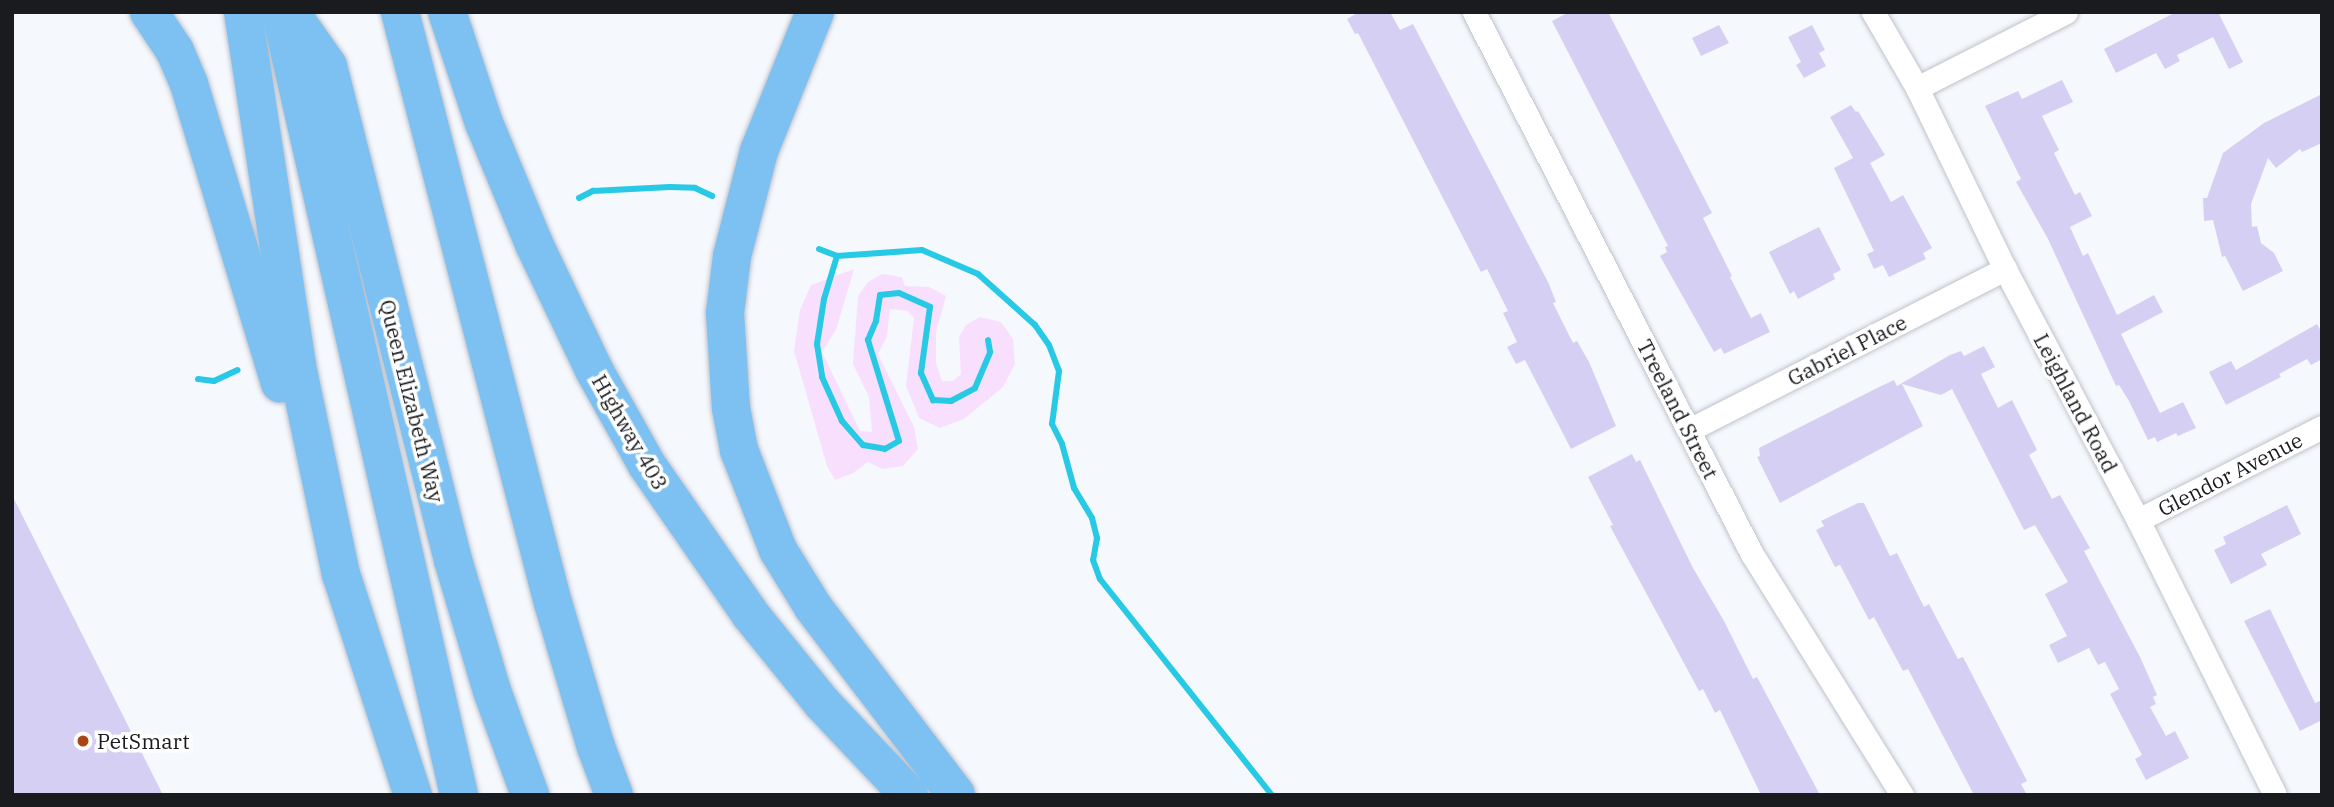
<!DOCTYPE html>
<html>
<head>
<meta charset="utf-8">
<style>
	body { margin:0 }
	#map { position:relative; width:2334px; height:807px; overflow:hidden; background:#f5f8fd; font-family:"IBM Plex Serif",serif }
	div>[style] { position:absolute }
	.green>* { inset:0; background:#f9dffe }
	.stream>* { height:6px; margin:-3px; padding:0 3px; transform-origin:3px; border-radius:3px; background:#27c9e5 }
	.building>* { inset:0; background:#d6cff4 }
	.roads { filter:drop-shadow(0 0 2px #bec2cb) drop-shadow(0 0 2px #bec2cb) }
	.minor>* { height:23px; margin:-11.5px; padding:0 11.5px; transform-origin:11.5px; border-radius:11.5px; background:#fff }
	.motorway>* { height:38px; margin:-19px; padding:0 19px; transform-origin:19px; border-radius:19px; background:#7cc1f2 }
	.dots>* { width:19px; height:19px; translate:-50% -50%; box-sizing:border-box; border:4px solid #fff; border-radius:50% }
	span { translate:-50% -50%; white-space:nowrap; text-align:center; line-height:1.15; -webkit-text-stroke:7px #fff; paint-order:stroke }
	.street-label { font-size:21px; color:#1a1b1e }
	.poi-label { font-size:21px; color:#1a1b1e }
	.left { translate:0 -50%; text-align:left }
	.frame { position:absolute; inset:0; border:14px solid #1a1b1e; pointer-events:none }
</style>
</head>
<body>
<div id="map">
	<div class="green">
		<div style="clip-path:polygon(854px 269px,836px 330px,822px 352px,860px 431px,872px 432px,869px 397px,853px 364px,858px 296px,868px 282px,882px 274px,902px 277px,905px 286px,929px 287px,946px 296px,936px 332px,936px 363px,942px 381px,953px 381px,961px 374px,959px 337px,966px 325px,980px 317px,1001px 322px,1013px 339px,1015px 364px,1003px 387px,964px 419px,940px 428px,919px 418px,906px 386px,914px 318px,908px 311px,890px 309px,887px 336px,878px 354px,914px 427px,918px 449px,903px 466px,882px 469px,868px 462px,853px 473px,835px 480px,827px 466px,794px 351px,800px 310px,811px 285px)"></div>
	</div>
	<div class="stream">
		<div style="left:579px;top:198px;width:16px;rotate:-27deg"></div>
		<div style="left:593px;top:191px;width:77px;rotate:-3deg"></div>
		<div style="left:670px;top:187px;width:25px;rotate:2deg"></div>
		<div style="left:695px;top:188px;width:19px;rotate:25deg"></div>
		<div style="left:819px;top:249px;width:19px;rotate:21deg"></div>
		<div style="left:837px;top:256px;width:45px;rotate:106.8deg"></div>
		<div style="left:824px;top:299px;width:46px;rotate:98.8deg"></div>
		<div style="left:817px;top:344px;width:33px;rotate:81deg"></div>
		<div style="left:822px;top:377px;width:48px;rotate:65.6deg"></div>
		<div style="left:842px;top:421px;width:32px;rotate:49deg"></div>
		<div style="left:863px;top:445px;width:22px;rotate:10deg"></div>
		<div style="left:885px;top:449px;width:16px;rotate:-30deg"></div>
		<div style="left:899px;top:441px;width:106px;rotate:-107.1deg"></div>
		<div style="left:868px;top:340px;width:21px;rotate:-67deg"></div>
		<div style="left:876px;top:321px;width:26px;rotate:-81deg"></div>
		<div style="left:880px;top:295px;width:19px;rotate:-6deg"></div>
		<div style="left:899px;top:293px;width:34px;rotate:24deg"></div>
		<div style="left:930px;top:307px;width:67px;rotate:97.8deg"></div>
		<div style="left:921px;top:373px;width:30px;rotate:66deg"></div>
		<div style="left:933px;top:400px;width:18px;rotate:3deg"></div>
		<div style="left:951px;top:401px;width:27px;rotate:-28deg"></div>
		<div style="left:975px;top:388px;width:39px;rotate:-67deg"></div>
		<div style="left:990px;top:352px;width:12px;rotate:-99deg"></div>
		<div style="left:837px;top:256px;width:85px;rotate:-4deg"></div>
		<div style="left:922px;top:250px;width:61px;rotate:23.2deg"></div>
		<div style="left:978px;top:274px;width:76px;rotate:41.8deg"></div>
		<div style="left:1035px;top:325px;width:24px;rotate:55deg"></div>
		<div style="left:1049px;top:345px;width:28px;rotate:69deg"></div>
		<div style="left:1059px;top:371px;width:53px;rotate:97.5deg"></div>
		<div style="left:1052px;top:424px;width:22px;rotate:63deg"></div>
		<div style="left:1062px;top:444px;width:46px;rotate:74.7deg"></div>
		<div style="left:1074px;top:488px;width:35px;rotate:59deg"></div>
		<div style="left:1092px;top:518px;width:21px;rotate:76deg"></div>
		<div style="left:1097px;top:538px;width:22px;rotate:100deg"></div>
		<div style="left:1093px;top:560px;width:20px;rotate:70deg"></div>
		<div style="left:1100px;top:579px;width:276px;rotate:51.5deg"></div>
		<div style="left:198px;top:379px;width:16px;rotate:7deg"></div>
		<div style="left:214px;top:381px;width:26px;rotate:-25deg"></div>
	</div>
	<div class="building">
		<div style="clip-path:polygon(1359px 12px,1390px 12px,1400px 30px,1413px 24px,1549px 284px,1556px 302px,1553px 303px,1573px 343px,1577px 341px,1589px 362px,1616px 426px,1571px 449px,1525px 360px,1516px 364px,1507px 347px,1517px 342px,1503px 313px,1508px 311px,1487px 269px,1481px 272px,1358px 33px,1355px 34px,1347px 19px)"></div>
		<div style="clip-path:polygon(1569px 12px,1608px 12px,1712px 213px,1703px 218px,1732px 276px,1730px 277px,1751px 318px,1761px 313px,1770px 332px,1724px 354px,1721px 348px,1714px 352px,1660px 256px,1667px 252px,1665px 247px,1668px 246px,1552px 21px)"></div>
		<div style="clip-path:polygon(2176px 12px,2218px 12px,2243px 62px,2229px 69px,2213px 37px,2177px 55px,2180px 61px,2165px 69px,2156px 53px,2116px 73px,2104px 49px)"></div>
		<div style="clip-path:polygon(1719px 25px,1729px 43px,1701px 56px,1692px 38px)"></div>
		<div style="clip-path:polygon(1812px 25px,1825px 50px,1819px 53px,1826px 66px,1804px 78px,1796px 65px,1801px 62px,1788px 37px)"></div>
		<div style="clip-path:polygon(2062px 80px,2073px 102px,2042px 116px,2059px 150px,2054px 153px,2075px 195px,2080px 192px,2092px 216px,2070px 227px,2083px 256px,2088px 253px,2117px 315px,2154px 295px,2163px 312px,2121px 334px,2160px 413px,2183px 402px,2196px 428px,2178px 436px,2176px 433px,2157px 442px,2155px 437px,2148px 440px,2129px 401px,2119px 385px,2116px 386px,2048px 239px,2016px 182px,2021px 179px,1985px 106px,2018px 91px,2022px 99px)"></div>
		<div style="clip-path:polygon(2322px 94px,2322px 143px,2302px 152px,2300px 149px,2276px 168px,2268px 158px,2251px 204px,2252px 227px,2257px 226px,2261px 243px,2274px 253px,2283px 271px,2243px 291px,2225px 256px,2222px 257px,2213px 220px,2204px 221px,2203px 198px,2207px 198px,2223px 153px,2264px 123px)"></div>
		<div style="clip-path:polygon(1851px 105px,1856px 112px,1858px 111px,1885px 155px,1870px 163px,1891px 202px,1903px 195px,1932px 248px,1923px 253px,1926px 259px,1889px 277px,1883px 265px,1874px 269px,1867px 254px,1874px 251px,1834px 168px,1853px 158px,1830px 117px)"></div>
		<div style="clip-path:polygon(1819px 227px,1841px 270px,1833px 274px,1835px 279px,1798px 299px,1794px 291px,1790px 294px,1769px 252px)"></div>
		<div style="clip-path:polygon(2317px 324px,2322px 333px,2322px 359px,2311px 365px,2307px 359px,2279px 374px,2281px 377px,2226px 405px,2209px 372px,2231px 361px,2236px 370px)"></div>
		<div style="clip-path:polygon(1984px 346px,1995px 367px,1981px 374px,1998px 408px,2012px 400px,2037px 450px,2029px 455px,2052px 499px,2060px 495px,2090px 548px,2084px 551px,2140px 657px,2157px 695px,2153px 697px,2156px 704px,2150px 707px,2166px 736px,2175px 731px,2189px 758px,2146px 780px,2135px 759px,2142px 755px,2110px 694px,2119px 689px,2105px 662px,2098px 665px,2089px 648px,2058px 663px,2049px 645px,2067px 636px,2045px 594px,2068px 582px,2035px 525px,2024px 530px,1952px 389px,1941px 395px,1902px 384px,1923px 426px,1780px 503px,1757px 457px,1760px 456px,1759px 448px,1877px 388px,1894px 380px,1897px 386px,1950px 355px,1961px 351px,1964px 356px)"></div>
		<div style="clip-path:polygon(1632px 454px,1636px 462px,1640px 460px,1693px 568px,1724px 621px,1753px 679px,1757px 677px,1820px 795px,1761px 795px,1720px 710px,1715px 713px,1703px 689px,1699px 691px,1610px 526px,1613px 525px,1588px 477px)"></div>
		<div style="clip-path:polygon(12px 495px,163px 795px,12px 795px)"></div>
		<div style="clip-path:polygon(1858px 503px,1864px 503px,1890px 556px,1897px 553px,1924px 607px,1929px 604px,1958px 659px,1963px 657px,2027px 781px,2021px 784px,2027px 795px,1974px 795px,1908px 669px,1903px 671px,1874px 617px,1869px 620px,1840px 565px,1835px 567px,1816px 530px,1824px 526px,1821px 521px)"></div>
		<div style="clip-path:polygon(2287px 505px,2301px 534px,2261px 554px,2267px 565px,2231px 584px,2214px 550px,2226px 544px,2223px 537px)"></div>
		<div style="clip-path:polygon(2270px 609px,2315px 703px,2322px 700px,2322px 720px,2300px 731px,2244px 621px)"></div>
	</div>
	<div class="roads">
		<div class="minor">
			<div style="left:1474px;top:12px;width:609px;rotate:62.85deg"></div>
			<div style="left:1752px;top:554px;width:284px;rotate:58.1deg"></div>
			<div style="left:1873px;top:12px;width:88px;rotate:59.9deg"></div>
			<div style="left:1917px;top:88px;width:201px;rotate:64.1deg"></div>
			<div style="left:2005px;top:269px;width:284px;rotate:62.1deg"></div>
			<div style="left:2138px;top:520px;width:307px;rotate:63.5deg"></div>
			<div style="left:1917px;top:88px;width:167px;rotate:-27deg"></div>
			<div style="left:1689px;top:430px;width:355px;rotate:-27deg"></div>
			<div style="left:2138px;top:520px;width:206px;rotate:-26.8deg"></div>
		</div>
		<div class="motorway">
			<div style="left:149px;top:12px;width:47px;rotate:56.3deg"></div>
			<div style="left:175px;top:51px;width:36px;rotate:67deg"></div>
			<div style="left:189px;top:84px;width:313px;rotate:73.1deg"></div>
			<div style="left:243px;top:12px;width:358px;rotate:81.3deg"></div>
			<div style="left:297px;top:366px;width:213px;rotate:78.1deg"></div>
			<div style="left:341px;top:574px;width:232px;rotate:72deg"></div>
			<div style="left:290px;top:12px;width:66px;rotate:54.9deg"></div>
			<div style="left:328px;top:66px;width:510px;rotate:75.8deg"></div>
			<div style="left:453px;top:560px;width:137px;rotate:73.4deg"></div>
			<div style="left:492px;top:691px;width:111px;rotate:69.9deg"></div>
			<div style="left:400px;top:12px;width:610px;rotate:75.49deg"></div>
			<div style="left:553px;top:603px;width:150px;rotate:73.4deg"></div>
			<div style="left:596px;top:747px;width:51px;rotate:69.4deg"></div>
			<div style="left:447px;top:12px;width:117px;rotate:71.6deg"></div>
			<div style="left:484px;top:123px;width:131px;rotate:67.5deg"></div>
			<div style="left:534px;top:244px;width:140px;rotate:64.5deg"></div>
			<div style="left:594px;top:370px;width:109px;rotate:60.8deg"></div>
			<div style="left:647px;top:465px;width:181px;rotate:55.3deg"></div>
			<div style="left:750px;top:614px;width:114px;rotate:51deg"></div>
			<div style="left:822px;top:703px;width:127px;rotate:46.6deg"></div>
			<div style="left:815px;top:12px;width:150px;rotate:111.9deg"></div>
			<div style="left:759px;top:151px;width:108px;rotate:104.4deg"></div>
			<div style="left:732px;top:256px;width:57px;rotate:97deg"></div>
			<div style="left:725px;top:313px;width:95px;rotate:86.4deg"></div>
			<div style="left:731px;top:408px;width:43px;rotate:79.2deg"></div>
			<div style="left:739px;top:450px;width:107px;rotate:68.7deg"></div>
			<div style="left:778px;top:550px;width:67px;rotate:58.4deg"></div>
			<div style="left:813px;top:607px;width:236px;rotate:52.7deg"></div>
			<div style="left:281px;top:14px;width:801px;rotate:77.16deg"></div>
		</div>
	</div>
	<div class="dots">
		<div style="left:83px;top:741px;background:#a94514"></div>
	</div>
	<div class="street-label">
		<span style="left:1847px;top:350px;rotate:-27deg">Gabriel Place</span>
		<span style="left:412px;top:401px;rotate:76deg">Queen Elizabeth Way</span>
		<span style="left:2076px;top:403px;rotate:62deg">Leighland Road</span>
		<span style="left:1678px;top:409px;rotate:63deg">Treeland Street</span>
		<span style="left:630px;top:432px;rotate:60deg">Highway 403</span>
		<span style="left:2230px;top:474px;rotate:-27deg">Glendor Avenue</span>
	</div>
	<div class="poi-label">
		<span class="left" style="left:97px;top:741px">PetSmart</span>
	</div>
	<div class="frame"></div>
</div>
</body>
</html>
